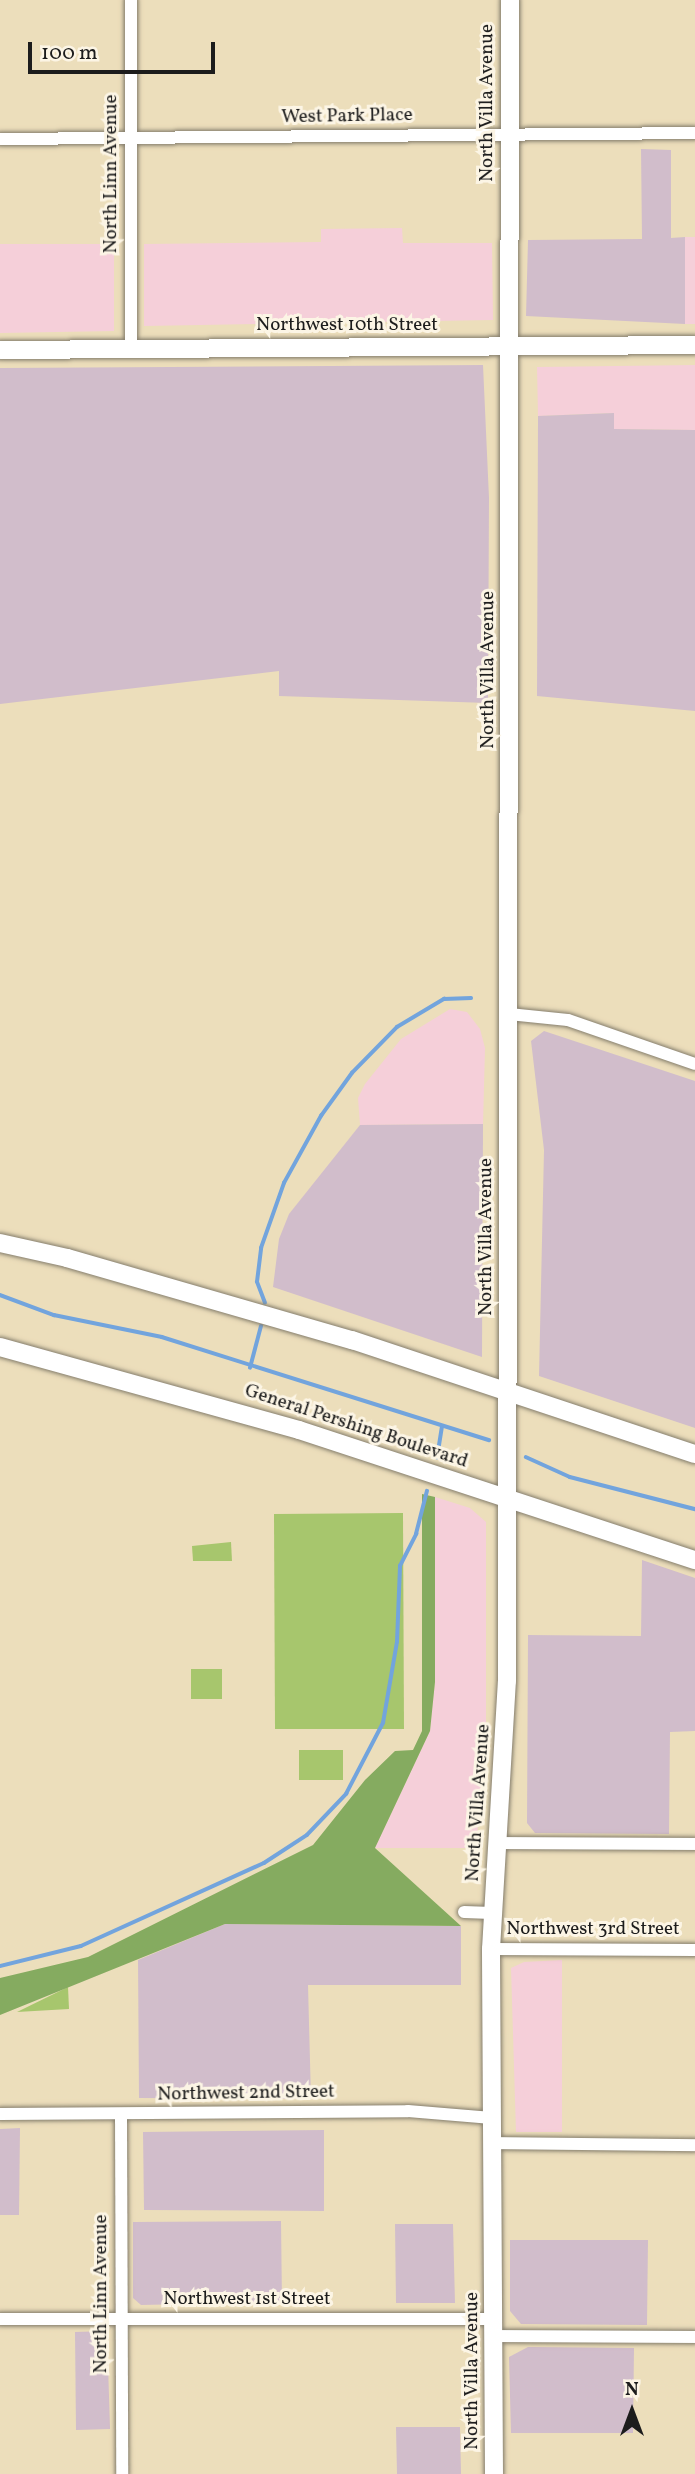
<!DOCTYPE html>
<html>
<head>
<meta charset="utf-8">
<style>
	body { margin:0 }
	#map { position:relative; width:695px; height:2474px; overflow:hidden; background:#ecdebb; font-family:Vollkorn,serif }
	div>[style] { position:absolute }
	.built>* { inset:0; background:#f5cfd9 }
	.industrial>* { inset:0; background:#d1bdcb }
	.green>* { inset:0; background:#a7c66d }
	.forest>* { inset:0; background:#85ab60 }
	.stream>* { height:3.5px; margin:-1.75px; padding:0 1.75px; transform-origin:1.75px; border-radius:1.75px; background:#72a4dd }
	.roads { filter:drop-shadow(0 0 2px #847d6c) drop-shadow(0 0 2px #847d6c) }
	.street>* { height:12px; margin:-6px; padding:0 6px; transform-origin:6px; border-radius:6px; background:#fff }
	.secondary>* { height:18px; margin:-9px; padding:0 9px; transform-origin:9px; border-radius:9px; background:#fff }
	span { translate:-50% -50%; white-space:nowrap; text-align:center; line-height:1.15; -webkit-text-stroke:6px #fcf5e5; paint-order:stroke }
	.street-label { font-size:19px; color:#1c1c1c }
	.north { position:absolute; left:597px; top:2376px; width:70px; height:70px; -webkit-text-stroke:5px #fcf5e5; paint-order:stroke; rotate:0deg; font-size:19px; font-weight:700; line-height:28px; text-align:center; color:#1c1c1c }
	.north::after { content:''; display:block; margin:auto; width:24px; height:32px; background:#1c1c1c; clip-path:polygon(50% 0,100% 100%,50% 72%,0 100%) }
	.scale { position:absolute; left:28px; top:42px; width:187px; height:32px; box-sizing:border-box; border:4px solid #1c1c1c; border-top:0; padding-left:9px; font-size:21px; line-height:24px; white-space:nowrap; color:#1c1c1c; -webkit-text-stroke:5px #fcf5e5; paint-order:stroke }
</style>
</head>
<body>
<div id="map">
	<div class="built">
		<div style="clip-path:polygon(402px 228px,403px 243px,492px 243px,493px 320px,144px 326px,144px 244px,321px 242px,321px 229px)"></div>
		<div style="clip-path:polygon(685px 237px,695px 237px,695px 324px,685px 324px)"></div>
		<div style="clip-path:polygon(0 244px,114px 244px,114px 331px,0 333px)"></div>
		<div style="clip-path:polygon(695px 365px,695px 430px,614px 429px,613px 413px,538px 416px,537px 367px)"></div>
		<div style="clip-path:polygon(450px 1009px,467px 1012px,480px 1029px,485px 1048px,483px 1124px,360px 1125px,358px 1098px,365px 1084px,401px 1039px)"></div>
		<div style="clip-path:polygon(435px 1497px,470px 1508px,486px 1522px,486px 1730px,476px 1848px,375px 1848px,430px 1731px,435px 1682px)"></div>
		<div style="clip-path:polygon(562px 1960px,562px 2132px,516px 2132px,511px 1968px,524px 1962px)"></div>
	</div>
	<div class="industrial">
		<div style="clip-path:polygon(641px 149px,671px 150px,671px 238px,685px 237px,685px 324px,526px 316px,528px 240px,642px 239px)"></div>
		<div style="clip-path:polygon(483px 365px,489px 498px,488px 703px,279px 696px,279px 671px,0 704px,0 368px)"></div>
		<div style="clip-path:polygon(614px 413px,614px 429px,695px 430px,695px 711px,537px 696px,538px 416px)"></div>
		<div style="clip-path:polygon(544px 1031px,695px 1081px,695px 1428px,539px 1376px,544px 1150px,531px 1041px)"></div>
		<div style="clip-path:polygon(483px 1124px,482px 1357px,273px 1287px,279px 1239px,289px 1214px,360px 1125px)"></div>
		<div style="clip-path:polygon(642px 1560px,695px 1578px,695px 1731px,670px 1732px,669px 1834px,535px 1833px,527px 1823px,528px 1635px,641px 1636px)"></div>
		<div style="clip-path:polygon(225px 1924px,461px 1926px,461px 1985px,308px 1985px,311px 2099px,139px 2098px,138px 1960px)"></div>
		<div style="clip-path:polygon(20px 2128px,19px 2215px,0 2215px,0 2129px)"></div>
		<div style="clip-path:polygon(324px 2130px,324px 2211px,144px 2210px,143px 2132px)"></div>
		<div style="clip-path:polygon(281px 2221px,282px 2302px,141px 2305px,133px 2298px,133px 2222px)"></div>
		<div style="clip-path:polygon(395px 2224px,453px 2224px,455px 2303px,396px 2303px)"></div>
		<div style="clip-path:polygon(510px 2240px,648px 2240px,647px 2325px,521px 2324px,510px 2311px)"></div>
		<div style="clip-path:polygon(107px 2331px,110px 2429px,76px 2430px,75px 2332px)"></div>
		<div style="clip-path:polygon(528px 2347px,634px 2348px,633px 2433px,511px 2433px,509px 2357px)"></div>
		<div style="clip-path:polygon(396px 2427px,460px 2427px,461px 2474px,397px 2474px)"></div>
	</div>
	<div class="green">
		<div style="clip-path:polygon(403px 1513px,404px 1729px,275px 1729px,274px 1514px)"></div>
		<div style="clip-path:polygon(231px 1542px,232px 1561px,193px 1561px,192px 1546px)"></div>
		<div style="clip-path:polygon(191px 1669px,222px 1669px,222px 1699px,191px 1699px)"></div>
		<div style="clip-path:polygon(299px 1750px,343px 1750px,343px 1780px,299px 1780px)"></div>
		<div style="clip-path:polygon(68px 1987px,69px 2009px,17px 2012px)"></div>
	</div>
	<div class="forest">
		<div style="clip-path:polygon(422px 1494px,435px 1497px,435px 1682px,430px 1731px,375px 1848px,461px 1926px,225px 1924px,0 2015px,0 1978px,88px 1957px,313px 1845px,365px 1780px,395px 1751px,413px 1750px,422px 1731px)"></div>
	</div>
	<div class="stream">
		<div style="left:0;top:1295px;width:58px;rotate:20.3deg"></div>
		<div style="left:54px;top:1315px;width:110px;rotate:11.5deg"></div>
		<div style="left:162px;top:1337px;width:343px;rotate:17.5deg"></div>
		<div style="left:265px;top:1303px;width:22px;rotate:-111deg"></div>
		<div style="left:257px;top:1282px;width:34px;rotate:-83deg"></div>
		<div style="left:261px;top:1248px;width:69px;rotate:-70.5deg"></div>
		<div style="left:284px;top:1183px;width:77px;rotate:-61.1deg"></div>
		<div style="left:321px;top:1116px;width:53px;rotate:-54.2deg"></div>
		<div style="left:352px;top:1073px;width:64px;rotate:-45.6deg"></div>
		<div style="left:397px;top:1027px;width:55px;rotate:-30.8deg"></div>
		<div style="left:444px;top:999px;width:27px;rotate:-2deg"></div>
		<div style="left:250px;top:1368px;width:43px;rotate:-75.3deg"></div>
		<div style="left:526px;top:1457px;width:48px;rotate:24.4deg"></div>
		<div style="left:570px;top:1477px;width:129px;rotate:14.4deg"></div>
		<div style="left:437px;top:1458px;width:30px;rotate:-81deg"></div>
		<div style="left:0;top:1966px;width:83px;rotate:-13.9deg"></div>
		<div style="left:81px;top:1946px;width:201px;rotate:-24.4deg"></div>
		<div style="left:264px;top:1863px;width:51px;rotate:-33.1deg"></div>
		<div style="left:307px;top:1835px;width:57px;rotate:-46.4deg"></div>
		<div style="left:346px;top:1794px;width:80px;rotate:-62.5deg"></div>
		<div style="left:383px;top:1723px;width:82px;rotate:-80.2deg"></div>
		<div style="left:397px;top:1642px;width:76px;rotate:-87.7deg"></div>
		<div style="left:400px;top:1566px;width:36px;rotate:-63deg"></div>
		<div style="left:416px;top:1534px;width:44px;rotate:-75.7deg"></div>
	</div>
	<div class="roads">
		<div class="street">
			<div style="left:0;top:139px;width:695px;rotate:-0.49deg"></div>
			<div style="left:131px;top:349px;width:349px;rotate:-90deg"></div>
			<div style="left:509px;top:1014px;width:59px;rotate:5.8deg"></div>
			<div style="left:568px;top:1020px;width:134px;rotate:19.1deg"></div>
			<div style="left:498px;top:1843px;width:197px;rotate:0.3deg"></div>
			<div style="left:464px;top:1912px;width:28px;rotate:2deg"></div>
			<div style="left:491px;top:1949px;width:204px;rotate:0.3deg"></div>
			<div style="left:0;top:2114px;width:408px;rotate:-0.4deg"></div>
			<div style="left:408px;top:2111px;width:84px;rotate:4.8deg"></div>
			<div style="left:121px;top:2114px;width:360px;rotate:89.8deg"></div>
			<div style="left:492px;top:2143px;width:203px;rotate:0.6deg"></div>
			<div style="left:0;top:2319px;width:494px"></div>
			<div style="left:494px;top:2336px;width:201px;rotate:0.3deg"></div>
		</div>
		<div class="secondary">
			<div style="left:0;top:350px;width:695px;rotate:-0.41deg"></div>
			<div style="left:0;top:1243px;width:69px;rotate:12.6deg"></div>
			<div style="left:67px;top:1258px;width:297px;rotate:16.1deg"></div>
			<div style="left:352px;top:1340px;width:361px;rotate:18.4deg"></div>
			<div style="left:0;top:1347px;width:310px;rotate:15.5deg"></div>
			<div style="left:299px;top:1430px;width:417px;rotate:18.2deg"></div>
			<div style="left:494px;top:2474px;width:525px;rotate:-90.33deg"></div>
			<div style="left:491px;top:1949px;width:268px;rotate:-86.6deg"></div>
			<div style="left:507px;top:1681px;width:1681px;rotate:-89.9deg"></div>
		</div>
	</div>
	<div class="street-label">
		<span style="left:488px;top:103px;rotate:-90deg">North Villa Avenue</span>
		<span style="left:347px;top:117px;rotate:-1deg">West Park Place</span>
		<span style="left:112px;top:174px;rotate:-90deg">North Linn Avenue</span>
		<span style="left:347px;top:326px">Northwest 10th Street</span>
		<span style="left:489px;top:670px;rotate:-90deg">North Villa Avenue</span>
		<span style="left:487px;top:1237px;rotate:-90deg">North Villa Avenue</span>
		<span style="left:356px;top:1427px;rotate:18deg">General Pershing Boulevard</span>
		<span style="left:479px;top:1803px;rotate:-86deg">North Villa Avenue</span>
		<span style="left:593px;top:1930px">Northwest 3rd Street</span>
		<span style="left:246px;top:2094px;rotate:-1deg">Northwest 2nd Street</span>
		<span style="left:102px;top:2294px;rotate:-90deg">North Linn Avenue</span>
		<span style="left:247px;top:2300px">Northwest 1st Street</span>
		<span style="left:473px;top:2371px;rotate:-90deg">North Villa Avenue</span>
	</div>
	<div class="north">N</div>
	<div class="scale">100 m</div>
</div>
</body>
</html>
